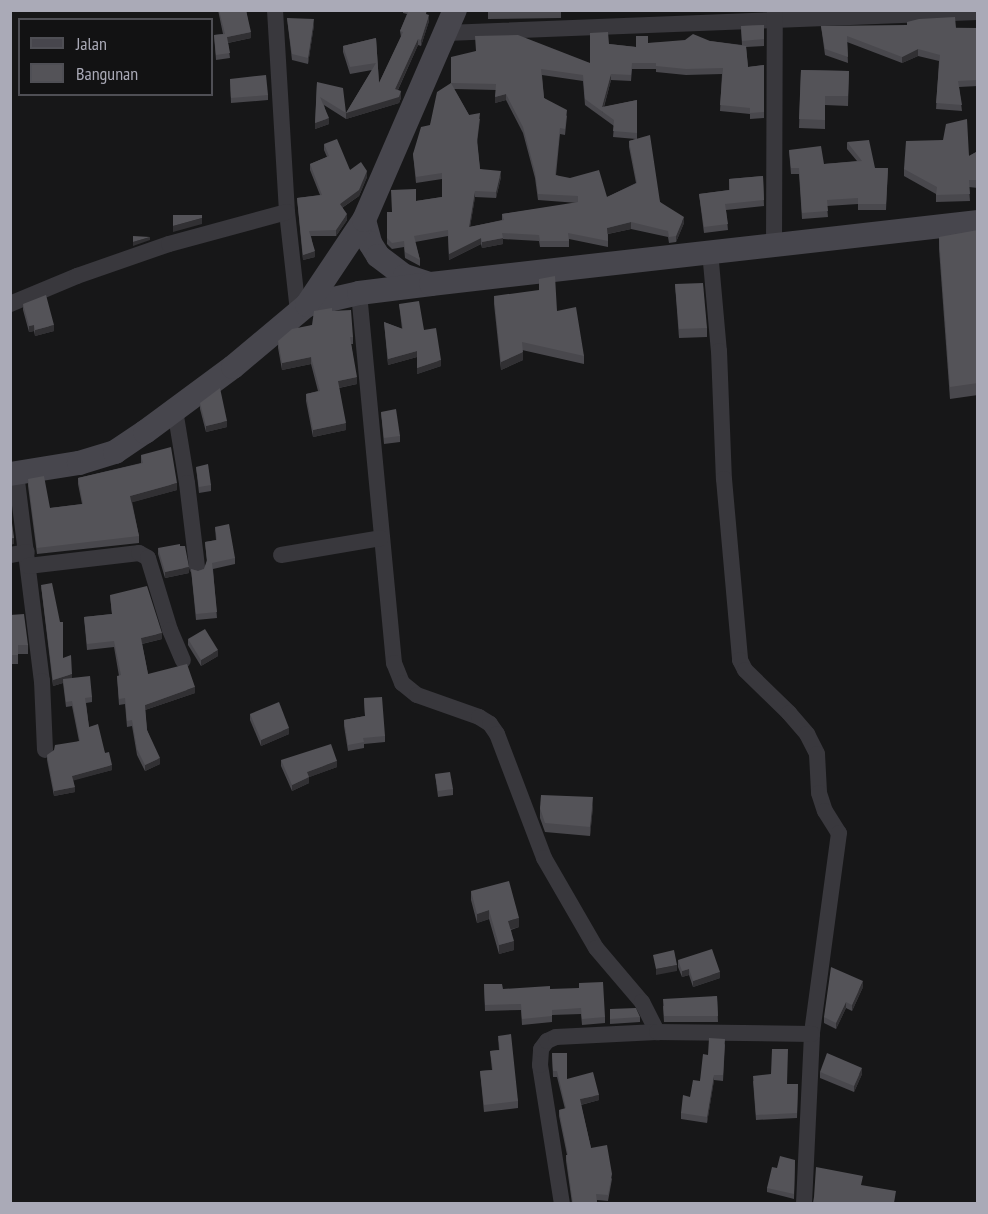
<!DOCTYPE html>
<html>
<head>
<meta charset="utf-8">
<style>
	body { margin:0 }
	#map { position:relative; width:988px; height:1214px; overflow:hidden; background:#171718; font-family:"PT Sans Narrow",sans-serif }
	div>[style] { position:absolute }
	.street>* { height:16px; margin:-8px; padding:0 8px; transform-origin:8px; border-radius:8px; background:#39383d }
	.secondary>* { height:24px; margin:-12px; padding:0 12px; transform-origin:12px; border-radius:12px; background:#47464d }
	.wall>* { inset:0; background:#49484d }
	.shaded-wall>* { inset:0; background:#313033 }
	.building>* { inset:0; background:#545358 }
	span { translate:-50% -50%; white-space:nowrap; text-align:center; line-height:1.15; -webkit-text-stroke:5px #121213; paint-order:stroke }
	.frame { position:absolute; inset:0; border:12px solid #aaaab7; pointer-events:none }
	.legend { position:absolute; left:18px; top:18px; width:195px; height:78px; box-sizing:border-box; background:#121213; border:2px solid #4f4f55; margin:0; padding:8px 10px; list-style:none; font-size:18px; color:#aaaab7 }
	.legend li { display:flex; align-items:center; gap:12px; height:30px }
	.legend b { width:30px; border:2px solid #4f4f55 }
</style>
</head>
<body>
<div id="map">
	<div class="street">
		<div style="left:275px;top:10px;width:202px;rotate:86.6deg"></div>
		<div style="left:287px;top:212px;width:101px;rotate:83.7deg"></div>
		<div style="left:446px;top:33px;width:532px;rotate:-2.26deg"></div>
		<div style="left:774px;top:246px;width:236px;rotate:-89.8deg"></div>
		<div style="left:710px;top:251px;width:100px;rotate:84.9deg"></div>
		<div style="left:719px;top:351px;width:128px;rotate:87.8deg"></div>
		<div style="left:724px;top:479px;width:182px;rotate:84.9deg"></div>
		<div style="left:740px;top:660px;width:11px;rotate:63deg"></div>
		<div style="left:745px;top:670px;width:62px;rotate:44.3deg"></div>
		<div style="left:789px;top:713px;width:28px;rotate:49deg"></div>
		<div style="left:807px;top:734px;width:22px;rotate:63deg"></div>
		<div style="left:817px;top:754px;width:39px;rotate:87deg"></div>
		<div style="left:819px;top:793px;width:19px;rotate:72deg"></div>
		<div style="left:825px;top:811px;width:26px;rotate:58deg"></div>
		<div style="left:839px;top:833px;width:203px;rotate:97.7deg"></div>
		<div style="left:812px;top:1034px;width:170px;rotate:92.7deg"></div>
		<div style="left:359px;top:293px;width:372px;rotate:84.6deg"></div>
		<div style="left:394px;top:663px;width:22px;rotate:68deg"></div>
		<div style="left:402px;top:683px;width:19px;rotate:39deg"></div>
		<div style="left:417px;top:695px;width:66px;rotate:19.5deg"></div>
		<div style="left:479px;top:717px;width:13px;rotate:32deg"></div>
		<div style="left:490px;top:724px;width:12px;rotate:55deg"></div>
		<div style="left:497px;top:734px;width:133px;rotate:69.2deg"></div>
		<div style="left:544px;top:858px;width:104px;rotate:60deg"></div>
		<div style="left:596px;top:948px;width:71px;rotate:49.6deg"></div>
		<div style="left:642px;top:1002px;width:34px;rotate:63deg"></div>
		<div style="left:10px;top:304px;width:73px;rotate:-22.7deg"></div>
		<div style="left:77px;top:276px;width:97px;rotate:-19.2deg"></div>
		<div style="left:169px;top:244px;width:122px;rotate:-15.2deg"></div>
		<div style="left:175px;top:410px;width:74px;rotate:80.7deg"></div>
		<div style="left:187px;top:483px;width:85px;rotate:83.2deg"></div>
		<div style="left:16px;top:473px;width:210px;rotate:82.9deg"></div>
		<div style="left:42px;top:681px;width:69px;rotate:87.5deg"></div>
		<div style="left:10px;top:555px;width:17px;rotate:-10deg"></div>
		<div style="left:281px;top:555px;width:101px;rotate:-9.6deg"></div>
		<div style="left:28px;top:566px;width:112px;rotate:-6.7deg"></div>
		<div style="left:139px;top:553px;width:10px;rotate:29deg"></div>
		<div style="left:148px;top:558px;width:75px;rotate:73deg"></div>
		<div style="left:170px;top:630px;width:33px;rotate:67deg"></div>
		<div style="left:562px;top:1204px;width:141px;rotate:-99deg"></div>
		<div style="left:540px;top:1065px;width:16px;rotate:-86deg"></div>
		<div style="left:541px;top:1049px;width:10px;rotate:-53deg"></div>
		<div style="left:547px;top:1041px;width:10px;rotate:-24deg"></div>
		<div style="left:556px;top:1037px;width:101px;rotate:-2.8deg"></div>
		<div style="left:657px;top:1032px;width:155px;rotate:0.7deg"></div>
	</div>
	<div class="secondary">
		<div style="left:364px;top:220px;width:24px;rotate:75deg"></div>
		<div style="left:370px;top:243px;width:15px;rotate:58deg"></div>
		<div style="left:378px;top:256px;width:34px;rotate:37deg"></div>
		<div style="left:405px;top:276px;width:23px;rotate:18deg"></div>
		<div style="left:307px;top:305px;width:53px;rotate:-13deg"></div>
		<div style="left:359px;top:293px;width:73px;rotate:-7.1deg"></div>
		<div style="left:431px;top:284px;width:551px;rotate:-6.47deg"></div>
		<div style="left:10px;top:474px;width:70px;rotate:-9.1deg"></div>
		<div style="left:79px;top:463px;width:38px;rotate:-17deg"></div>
		<div style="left:115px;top:452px;width:36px;rotate:-34deg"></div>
		<div style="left:145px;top:432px;width:109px;rotate:-36.5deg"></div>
		<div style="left:233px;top:367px;width:97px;rotate:-40deg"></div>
		<div style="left:307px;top:305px;width:102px;rotate:-56.2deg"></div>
		<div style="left:364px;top:220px;width:229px;rotate:-66.6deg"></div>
	</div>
	<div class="wall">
		<div style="clip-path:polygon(218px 10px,246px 10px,251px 38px,228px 43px,230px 58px,216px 60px,214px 35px,223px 34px)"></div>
		<div style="clip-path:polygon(403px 10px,427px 10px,426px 14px,429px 21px,421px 46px,418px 45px,398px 90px,401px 98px,399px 103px,346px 119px,324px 105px,329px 124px,315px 129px,317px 82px,346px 113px,372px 70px,350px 74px,343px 52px,343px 46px,376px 38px,379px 83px,401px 37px,400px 31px,407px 14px,403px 13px)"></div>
		<div style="clip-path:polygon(488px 10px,561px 10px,561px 18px,488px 19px)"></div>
		<div style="clip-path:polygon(287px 18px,314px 25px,308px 64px,292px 60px)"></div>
		<div style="clip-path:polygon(evenodd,764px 25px,764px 46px,746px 47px,748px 67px,764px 65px,764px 118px,750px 119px,750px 114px,720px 111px,722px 74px,686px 75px,656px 72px,656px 69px,632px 69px,631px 81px,611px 80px,604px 107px,637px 100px,637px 139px,660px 202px,684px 223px,676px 242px,669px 243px,668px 237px,631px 229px,608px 234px,608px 247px,569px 239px,569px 247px,540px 247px,539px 241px,503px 239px,503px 244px,482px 248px,481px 244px,449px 260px,448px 236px,415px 242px,420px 260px,420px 266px,405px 258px,404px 247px,392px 249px,387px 244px,387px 212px,392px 212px,416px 201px,442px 197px,442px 179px,416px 183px,413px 154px,430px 125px,451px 83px,476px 51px,590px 63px,609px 44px,636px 47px,648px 43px,710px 41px,742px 45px,741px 26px,764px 25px,542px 75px,583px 81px,585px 105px,614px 126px,613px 137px,636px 139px,629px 141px,629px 147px,636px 183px,607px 197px,556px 175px,560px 134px,565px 135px,567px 116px,544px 98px,542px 75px,764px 25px,454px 89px,496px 90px,495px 103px,506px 100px,523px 133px,535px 178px,538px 200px,578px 203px,502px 214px,502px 220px,470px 227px,475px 197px,496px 198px,501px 177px,480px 169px,477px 143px,480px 119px,469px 115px,454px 89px)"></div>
		<div style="clip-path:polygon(821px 26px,978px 28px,978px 86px,959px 87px,962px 111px,936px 109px,939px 61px,918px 56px,902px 63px,847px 42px,848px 63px,825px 55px)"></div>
		<div style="clip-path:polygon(801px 70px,849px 71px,848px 106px,825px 105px,825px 129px,799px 128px)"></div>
		<div style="clip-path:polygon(230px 79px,268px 95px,268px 100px,231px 103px)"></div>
		<div style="clip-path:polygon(847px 142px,875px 168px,888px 168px,886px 210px,858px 210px,858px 204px,827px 206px,828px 217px,802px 219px,799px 174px,791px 174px,789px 150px,824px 164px,857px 161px,847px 149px)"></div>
		<div style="clip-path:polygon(324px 144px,350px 170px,367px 177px,359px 196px,342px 208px,347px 220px,336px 236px,311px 236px,315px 257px,303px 260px,297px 198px,320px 195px,310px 170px,310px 164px,327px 157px,324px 150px)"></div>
		<div style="clip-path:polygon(978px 151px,978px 188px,969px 187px,970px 201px,936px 202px,936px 194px,904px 176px,904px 169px,969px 156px)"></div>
		<div style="clip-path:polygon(763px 176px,764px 206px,726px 210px,728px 230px,704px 233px,699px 194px,729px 190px,729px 179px)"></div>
		<div style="clip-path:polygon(978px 230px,978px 395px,950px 399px,939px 249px,939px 237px)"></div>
		<div style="clip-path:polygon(675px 284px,707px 328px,707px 337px,679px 338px)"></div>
		<div style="clip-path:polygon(494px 296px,557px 311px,584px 356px,584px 364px,522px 350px,523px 360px,501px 370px,494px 304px)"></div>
		<div style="clip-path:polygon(23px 304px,54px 331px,35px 336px,34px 331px,29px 332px,23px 310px)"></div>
		<div style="clip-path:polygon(399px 304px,424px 330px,441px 366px,417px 374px,417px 357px,388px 365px,384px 322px,402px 329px)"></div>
		<div style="clip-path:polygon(332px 311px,353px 337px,353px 344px,351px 344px,357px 384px,339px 388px,346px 430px,313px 437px,306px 401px,306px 394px,318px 391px,311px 364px,282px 370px,278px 348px,278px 341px,312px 325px)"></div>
		<div style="clip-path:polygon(200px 403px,227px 427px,206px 432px,200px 409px)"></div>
		<div style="clip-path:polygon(381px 412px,400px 436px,400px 442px,384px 444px)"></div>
		<div style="clip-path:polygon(141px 455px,177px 490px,132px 502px,139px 536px,139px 543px,37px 554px,28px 486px,28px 479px,50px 508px,82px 504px,78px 484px,78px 478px,141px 463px)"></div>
		<div style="clip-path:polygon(196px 467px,211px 485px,211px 491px,199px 493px)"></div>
		<div style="clip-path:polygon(215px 527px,235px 558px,235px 564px,213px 569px,217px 618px,196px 620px,191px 569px,198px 571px,204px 569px,207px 562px,205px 542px,216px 540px)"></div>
		<div style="clip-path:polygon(158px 548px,189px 573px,165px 578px,158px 554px)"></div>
		<div style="clip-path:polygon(41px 585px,63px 658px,72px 678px,92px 697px,92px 702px,86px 703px,89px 727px,105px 753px,112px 770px,73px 780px,75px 792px,54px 796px,47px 760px,47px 755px,79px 741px,72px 706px,66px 707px,63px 683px,53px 686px)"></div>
		<div style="clip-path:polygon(110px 595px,162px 639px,142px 644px,148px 674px,195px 693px,145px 710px,147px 730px,160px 764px,145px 771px,137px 755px,132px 726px,127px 727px,125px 704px,119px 705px,117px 676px,119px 676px,114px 647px,87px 650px,84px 617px,112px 614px)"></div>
		<div style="clip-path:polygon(10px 615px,28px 645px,28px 654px,18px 654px,18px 664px,10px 664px)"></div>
		<div style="clip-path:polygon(188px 639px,218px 656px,201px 666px,188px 645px)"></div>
		<div style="clip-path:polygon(364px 698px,385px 736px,385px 742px,364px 744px,364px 748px,348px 751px,344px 726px,344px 720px,365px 716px)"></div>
		<div style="clip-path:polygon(250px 714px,289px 734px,261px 746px,250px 720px)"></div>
		<div style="clip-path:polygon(281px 760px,337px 767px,309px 777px,309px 783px,292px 791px,281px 766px)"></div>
		<div style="clip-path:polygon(435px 774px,453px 789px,453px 795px,438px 797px)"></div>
		<div style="clip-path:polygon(593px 806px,590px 836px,545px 832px,540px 818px,540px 808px)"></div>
		<div style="clip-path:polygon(471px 891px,519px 927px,511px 930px,514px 950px,499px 954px,489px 919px,477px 923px,471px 900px)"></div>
		<div style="clip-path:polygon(678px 960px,720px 978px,693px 987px,689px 975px,682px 977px,678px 967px)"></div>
		<div style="clip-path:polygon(484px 984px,503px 989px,550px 989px,605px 1017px,605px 1023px,582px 1025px,581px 1014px,552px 1015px,552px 1022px,522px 1025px,521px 1010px,485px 1011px)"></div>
		<div style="clip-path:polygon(863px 987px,852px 1011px,846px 1008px,836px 1029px,824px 1023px,824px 1017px)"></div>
		<div style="clip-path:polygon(717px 996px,718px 1022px,664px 1022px,663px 1006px)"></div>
		<div style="clip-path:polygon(610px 1009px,640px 1017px,640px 1022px,610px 1024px)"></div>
		<div style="clip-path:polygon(498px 1036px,518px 1101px,518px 1108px,484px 1112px,480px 1071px,492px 1070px,490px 1051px,499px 1050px)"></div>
		<div style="clip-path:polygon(725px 1044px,723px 1081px,714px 1080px,707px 1123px,681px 1119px,681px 1113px,700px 1081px,708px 1055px)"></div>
		<div style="clip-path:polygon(552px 1053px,567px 1079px,599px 1100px,581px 1105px,591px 1148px,612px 1179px,608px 1201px,597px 1200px,597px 1203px,572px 1203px,566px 1161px,566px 1155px,567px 1155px,559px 1116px,559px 1110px,565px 1109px,557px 1077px,553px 1077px)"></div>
		<div style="clip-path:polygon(820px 1072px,862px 1074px,854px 1092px,820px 1078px)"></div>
		<div style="clip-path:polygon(753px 1081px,787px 1084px,798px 1084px,797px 1118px,756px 1120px)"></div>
		<div style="clip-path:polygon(795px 1160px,794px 1199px,767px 1192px,767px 1188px)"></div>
	</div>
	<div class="shaded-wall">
		<div style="clip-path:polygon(429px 15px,429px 21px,421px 46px,421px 40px)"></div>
		<div style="clip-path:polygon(314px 19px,314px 25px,308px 64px,308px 58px)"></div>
		<div style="clip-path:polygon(251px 32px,251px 38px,227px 43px,227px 37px)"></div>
		<div style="clip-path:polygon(418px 39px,418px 45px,395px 96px,395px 89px)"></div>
		<div style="clip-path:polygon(918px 49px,918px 56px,902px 63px,902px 57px)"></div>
		<div style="clip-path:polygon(611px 74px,611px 80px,602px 113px,602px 107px)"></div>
		<div style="clip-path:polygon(401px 91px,401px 98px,399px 103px,346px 119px,346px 113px)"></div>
		<div style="clip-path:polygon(506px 94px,506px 100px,495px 103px,495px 97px)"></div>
		<div style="clip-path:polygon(329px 118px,329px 124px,315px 129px,315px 123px)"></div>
		<div style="clip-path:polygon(367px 171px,367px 177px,359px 196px,340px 209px,340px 204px)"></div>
		<div style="clip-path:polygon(501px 171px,501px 177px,496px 198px,496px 192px)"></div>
		<div style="clip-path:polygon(475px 191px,475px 197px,469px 233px,469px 227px)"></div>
		<div style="clip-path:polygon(347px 214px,347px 220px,336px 236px,336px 230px)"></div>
		<div style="clip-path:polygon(684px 217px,684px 223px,676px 242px,676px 236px)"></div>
		<div style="clip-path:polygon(202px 218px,202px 224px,173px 232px,173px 226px)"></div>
		<div style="clip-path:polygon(631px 222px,631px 229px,607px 234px,607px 228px)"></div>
		<div style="clip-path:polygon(150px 237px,150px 240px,133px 246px,133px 242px)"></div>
		<div style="clip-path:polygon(481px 238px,481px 244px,449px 260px,449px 254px)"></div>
		<div style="clip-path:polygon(503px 238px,503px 244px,482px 248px,482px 242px)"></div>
		<div style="clip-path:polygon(315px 251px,315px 257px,303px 260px,303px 255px)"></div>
		<div style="clip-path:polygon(34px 325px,34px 331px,29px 332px,29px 326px)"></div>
		<div style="clip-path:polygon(54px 325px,54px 331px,35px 336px,35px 330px)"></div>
		<div style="clip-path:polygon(417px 351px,417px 357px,388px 365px,388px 359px)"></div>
		<div style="clip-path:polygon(523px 352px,523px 360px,501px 370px,501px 362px)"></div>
		<div style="clip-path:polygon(311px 357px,311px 364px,282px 370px,282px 363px)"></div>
		<div style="clip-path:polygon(441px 360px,441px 366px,417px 374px,417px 368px)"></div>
		<div style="clip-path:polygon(357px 377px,357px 384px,338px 388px,338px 381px)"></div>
		<div style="clip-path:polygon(227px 421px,227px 427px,206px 432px,206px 426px)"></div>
		<div style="clip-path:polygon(346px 423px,346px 430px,313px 437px,313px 430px)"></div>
		<div style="clip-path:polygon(177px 483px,177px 490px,130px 503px,130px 496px)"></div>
		<div style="clip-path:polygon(14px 538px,14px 544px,10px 545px,10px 539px)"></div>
		<div style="clip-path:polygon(189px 567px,189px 573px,165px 578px,165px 572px)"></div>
		<div style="clip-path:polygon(162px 633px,162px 639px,141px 644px,141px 638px)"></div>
		<div style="clip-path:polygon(218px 650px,218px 656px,201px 666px,201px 660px)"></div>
		<div style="clip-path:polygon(72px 674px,72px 680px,63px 679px,63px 683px,53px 686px,53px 680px)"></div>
		<div style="clip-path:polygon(195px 687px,195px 693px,145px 710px,145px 705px)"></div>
		<div style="clip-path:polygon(289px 728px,289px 734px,261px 746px,261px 740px)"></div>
		<div style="clip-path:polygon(160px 758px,160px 764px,145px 771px,145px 765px)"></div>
		<div style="clip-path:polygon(337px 761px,337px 767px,307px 778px,307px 772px)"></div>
		<div style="clip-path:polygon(112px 765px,112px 770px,72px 781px,72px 776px)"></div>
		<div style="clip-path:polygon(309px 777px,309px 783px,292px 791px,292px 785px)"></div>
		<div style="clip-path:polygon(75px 787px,75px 792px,54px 796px,54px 791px)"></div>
		<div style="clip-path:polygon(593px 797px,593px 806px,590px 836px,590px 827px)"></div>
		<div style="clip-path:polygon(489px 910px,489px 919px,477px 923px,477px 914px)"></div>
		<div style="clip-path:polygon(519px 918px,519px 927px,508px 930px,508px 921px)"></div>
		<div style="clip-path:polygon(514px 941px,514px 950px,499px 954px,499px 945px)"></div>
		<div style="clip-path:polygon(677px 965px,677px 971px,656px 975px,656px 969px)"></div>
		<div style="clip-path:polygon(689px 969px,689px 975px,682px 977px,682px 971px)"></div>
		<div style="clip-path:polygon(720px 972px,720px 978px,693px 987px,693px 981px)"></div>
		<div style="clip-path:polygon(863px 981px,863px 987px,852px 1011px,852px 1005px)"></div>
		<div style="clip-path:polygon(846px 1002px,846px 1008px,836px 1029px,836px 1023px)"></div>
		<div style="clip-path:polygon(862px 1068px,862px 1074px,854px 1092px,854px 1086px)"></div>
		<div style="clip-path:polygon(714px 1075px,714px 1080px,707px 1123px,707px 1117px)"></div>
		<div style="clip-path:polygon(599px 1095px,599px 1100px,580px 1105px,580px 1099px)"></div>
	</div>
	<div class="building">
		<div style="clip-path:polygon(219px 10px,246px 10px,251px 32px,227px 37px,230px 53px,216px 55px,214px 35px,225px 34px)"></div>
		<div style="clip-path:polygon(409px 10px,426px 10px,426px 14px,429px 15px,421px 40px,418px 39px,395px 89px,401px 91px,399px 97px,346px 113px,376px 63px,350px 67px,343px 46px,376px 38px,379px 83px,403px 32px,400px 31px)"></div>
		<div style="clip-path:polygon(488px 10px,561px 10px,561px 11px,488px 12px)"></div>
		<div style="clip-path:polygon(955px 17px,956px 28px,978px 28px,978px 80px,958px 81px,962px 105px,936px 103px,940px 55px,918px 49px,902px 57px,847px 36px,848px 57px,825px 49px,821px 26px,907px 25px,907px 22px,919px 19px)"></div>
		<div style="clip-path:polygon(287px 18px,314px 19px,308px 58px,292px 54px)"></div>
		<div style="clip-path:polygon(764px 25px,764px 39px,742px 41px,741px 26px)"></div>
		<div style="clip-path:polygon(evenodd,608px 32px,609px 44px,636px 47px,636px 36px,648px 36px,648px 43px,685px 40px,693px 34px,710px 41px,746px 46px,748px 67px,764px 65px,764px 112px,750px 113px,750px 108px,720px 105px,723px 68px,686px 69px,656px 66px,656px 63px,632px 63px,631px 75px,611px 74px,602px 107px,637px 100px,637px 133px,613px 131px,614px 120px,585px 99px,583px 75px,541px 69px,544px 98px,567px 110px,565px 129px,560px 128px,555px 175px,570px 178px,599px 170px,607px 197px,637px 183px,629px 141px,650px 135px,660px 202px,684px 217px,676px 236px,669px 237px,668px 231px,631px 222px,607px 228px,608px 241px,568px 233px,569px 241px,540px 241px,539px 235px,502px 233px,503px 238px,482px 242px,481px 238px,449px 254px,448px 230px,414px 236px,420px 260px,405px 252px,404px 241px,392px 243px,387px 238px,387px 212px,392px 212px,391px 190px,416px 189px,416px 201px,442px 197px,442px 173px,416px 177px,413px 154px,421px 127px,430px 125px,437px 92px,451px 83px,451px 57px,476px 51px,475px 36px,518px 35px,590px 63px,590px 33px,608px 32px,451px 83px,496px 84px,495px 97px,506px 94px,523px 127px,535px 172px,538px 194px,578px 196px,578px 202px,502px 214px,504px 220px,469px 227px,475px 191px,496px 192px,501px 171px,480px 169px,477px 139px,480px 113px,469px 115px,451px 83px)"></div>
		<div style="clip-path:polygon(801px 70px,849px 71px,848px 96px,825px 96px,825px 120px,799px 119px)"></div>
		<div style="clip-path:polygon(266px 75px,268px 95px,231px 98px,230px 79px)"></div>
		<div style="clip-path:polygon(317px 82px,343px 88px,346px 113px,320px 97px,329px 118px,315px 123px)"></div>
		<div style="clip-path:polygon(967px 119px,969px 156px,978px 151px,978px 180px,969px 180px,970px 194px,936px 195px,937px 187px,904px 169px,906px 141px,943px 140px,946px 124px)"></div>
		<div style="clip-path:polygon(337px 139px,350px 170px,361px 162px,367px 171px,359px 190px,340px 204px,347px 214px,336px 230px,309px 231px,315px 251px,303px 255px,297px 198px,322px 195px,310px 164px,329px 156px,324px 144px)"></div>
		<div style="clip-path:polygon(869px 140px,875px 168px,888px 168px,886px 204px,858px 204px,858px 198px,827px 200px,828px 211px,802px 213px,799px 168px,791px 168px,789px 150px,821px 146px,824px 164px,862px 161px,847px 142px)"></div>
		<div style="clip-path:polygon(763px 176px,764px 200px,725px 204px,728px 224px,704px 227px,699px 194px,730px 190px,729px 179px)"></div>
		<div style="clip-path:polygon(173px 215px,202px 215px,202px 218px,173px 226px)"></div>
		<div style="clip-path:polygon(978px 230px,978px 383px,950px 387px,939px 237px)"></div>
		<div style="clip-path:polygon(133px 236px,150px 237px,133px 242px)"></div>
		<div style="clip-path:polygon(555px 276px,557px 311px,576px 307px,584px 356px,522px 342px,523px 352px,501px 362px,494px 296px,539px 290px,539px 279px)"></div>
		<div style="clip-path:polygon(703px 283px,707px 328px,679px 329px,675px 284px)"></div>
		<div style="clip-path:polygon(46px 295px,54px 325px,35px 330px,34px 325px,29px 326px,23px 304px)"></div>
		<div style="clip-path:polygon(419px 301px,424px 330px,436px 328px,441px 360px,417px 368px,417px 351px,388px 359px,384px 322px,403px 329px,399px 304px)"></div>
		<div style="clip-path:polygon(332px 308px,332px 311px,351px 310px,353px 337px,350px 337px,357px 377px,338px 381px,346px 423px,313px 430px,306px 394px,320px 391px,311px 357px,282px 363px,278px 341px,292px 329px,312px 325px,314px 311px)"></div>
		<div style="clip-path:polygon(220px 388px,227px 421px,206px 426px,200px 403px)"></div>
		<div style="clip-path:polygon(396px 409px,400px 436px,384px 438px,381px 412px)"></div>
		<div style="clip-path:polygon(171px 447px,177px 483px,130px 496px,139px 536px,37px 548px,28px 479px,44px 476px,50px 508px,83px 504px,78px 478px,143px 463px,141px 455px)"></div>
		<div style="clip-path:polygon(208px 464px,211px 485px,199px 487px,196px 467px)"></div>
		<div style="clip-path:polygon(10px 508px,14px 538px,10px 539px)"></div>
		<div style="clip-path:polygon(229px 524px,235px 558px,212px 563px,217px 612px,196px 614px,191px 569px,198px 571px,204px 569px,207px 560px,205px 542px,217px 540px,215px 527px)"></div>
		<div style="clip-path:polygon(180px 544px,180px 546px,185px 546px,189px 567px,165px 572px,158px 548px)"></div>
		<div style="clip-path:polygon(52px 583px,60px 622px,63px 622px,63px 658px,71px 655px,72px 674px,53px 680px,41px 585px)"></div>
		<div style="clip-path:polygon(147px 586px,162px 633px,141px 638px,148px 674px,187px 664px,195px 687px,145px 705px,147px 730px,160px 758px,145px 765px,137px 749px,132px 720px,127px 721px,125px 698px,119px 699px,117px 676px,121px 675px,114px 641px,87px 644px,84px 617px,112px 614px,110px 595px)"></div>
		<div style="clip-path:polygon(24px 614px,28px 645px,18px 645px,18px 655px,10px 655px,10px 615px)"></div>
		<div style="clip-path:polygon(205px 629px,218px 650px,201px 660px,188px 639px)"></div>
		<div style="clip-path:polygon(90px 676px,92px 697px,85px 698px,89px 727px,98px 724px,105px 753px,109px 752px,112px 765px,72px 776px,75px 787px,54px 791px,47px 755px,54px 750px,55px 745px,80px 741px,72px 701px,66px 702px,63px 679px)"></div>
		<div style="clip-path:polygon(382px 697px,385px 736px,363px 738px,364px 742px,348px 745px,344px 720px,365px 716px,364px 698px)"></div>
		<div style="clip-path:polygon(279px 702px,289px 728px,261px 740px,250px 714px)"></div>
		<div style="clip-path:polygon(331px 744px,337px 761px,307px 772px,309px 777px,292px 785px,281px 760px)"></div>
		<div style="clip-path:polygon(450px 772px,453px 789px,438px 791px,435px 774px)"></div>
		<div style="clip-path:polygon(541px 795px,593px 797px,590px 827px,545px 823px,540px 808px)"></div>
		<div style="clip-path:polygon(509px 881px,519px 918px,508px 921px,514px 941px,499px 945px,489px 910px,477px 914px,471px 891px)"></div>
		<div style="clip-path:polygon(712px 949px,720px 972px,693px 981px,689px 969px,682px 971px,678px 960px)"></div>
		<div style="clip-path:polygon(674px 950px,677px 965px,656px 969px,653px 955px)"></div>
		<div style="clip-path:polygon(831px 967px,863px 981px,852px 1005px,846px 1002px,836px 1023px,824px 1017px)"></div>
		<div style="clip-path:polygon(603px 982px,605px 1017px,582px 1019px,581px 1008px,552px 1010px,552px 1016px,522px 1019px,521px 1004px,485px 1005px,484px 984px,502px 984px,503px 989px,550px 986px,550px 989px,579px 988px,579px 983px)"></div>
		<div style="clip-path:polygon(717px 996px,718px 1016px,664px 1016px,663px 999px)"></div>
		<div style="clip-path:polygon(636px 1008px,640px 1017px,610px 1019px,610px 1009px)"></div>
		<div style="clip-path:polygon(511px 1034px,518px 1101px,484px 1105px,480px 1071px,493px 1070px,490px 1051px,500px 1050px,498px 1036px)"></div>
		<div style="clip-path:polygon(709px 1038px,725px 1039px,723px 1075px,714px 1075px,707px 1117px,681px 1113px,683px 1095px,690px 1097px,693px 1080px,700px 1081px,703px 1054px,708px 1055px)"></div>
		<div style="clip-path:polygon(772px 1049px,788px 1049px,787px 1084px,798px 1084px,797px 1113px,756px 1115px,753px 1076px,771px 1074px)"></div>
		<div style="clip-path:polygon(552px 1053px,567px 1053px,567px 1079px,593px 1072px,599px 1095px,580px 1099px,591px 1148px,607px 1145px,612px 1174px,608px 1195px,596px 1194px,597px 1203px,573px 1203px,566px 1155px,568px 1155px,559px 1110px,566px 1108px,557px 1071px,553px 1071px)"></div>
		<div style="clip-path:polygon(827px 1053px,862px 1068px,854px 1086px,820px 1072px)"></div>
		<div style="clip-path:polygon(780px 1156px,795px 1160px,794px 1194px,767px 1188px,772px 1167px,777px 1168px)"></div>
		<div style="clip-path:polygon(816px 1167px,863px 1176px,861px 1185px,896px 1191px,894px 1203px,813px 1203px,814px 1197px)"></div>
	</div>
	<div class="frame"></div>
	<ul class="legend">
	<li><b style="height:8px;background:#47464d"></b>Jalan</li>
	<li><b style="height:16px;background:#545358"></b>Bangunan</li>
	</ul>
</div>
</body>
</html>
